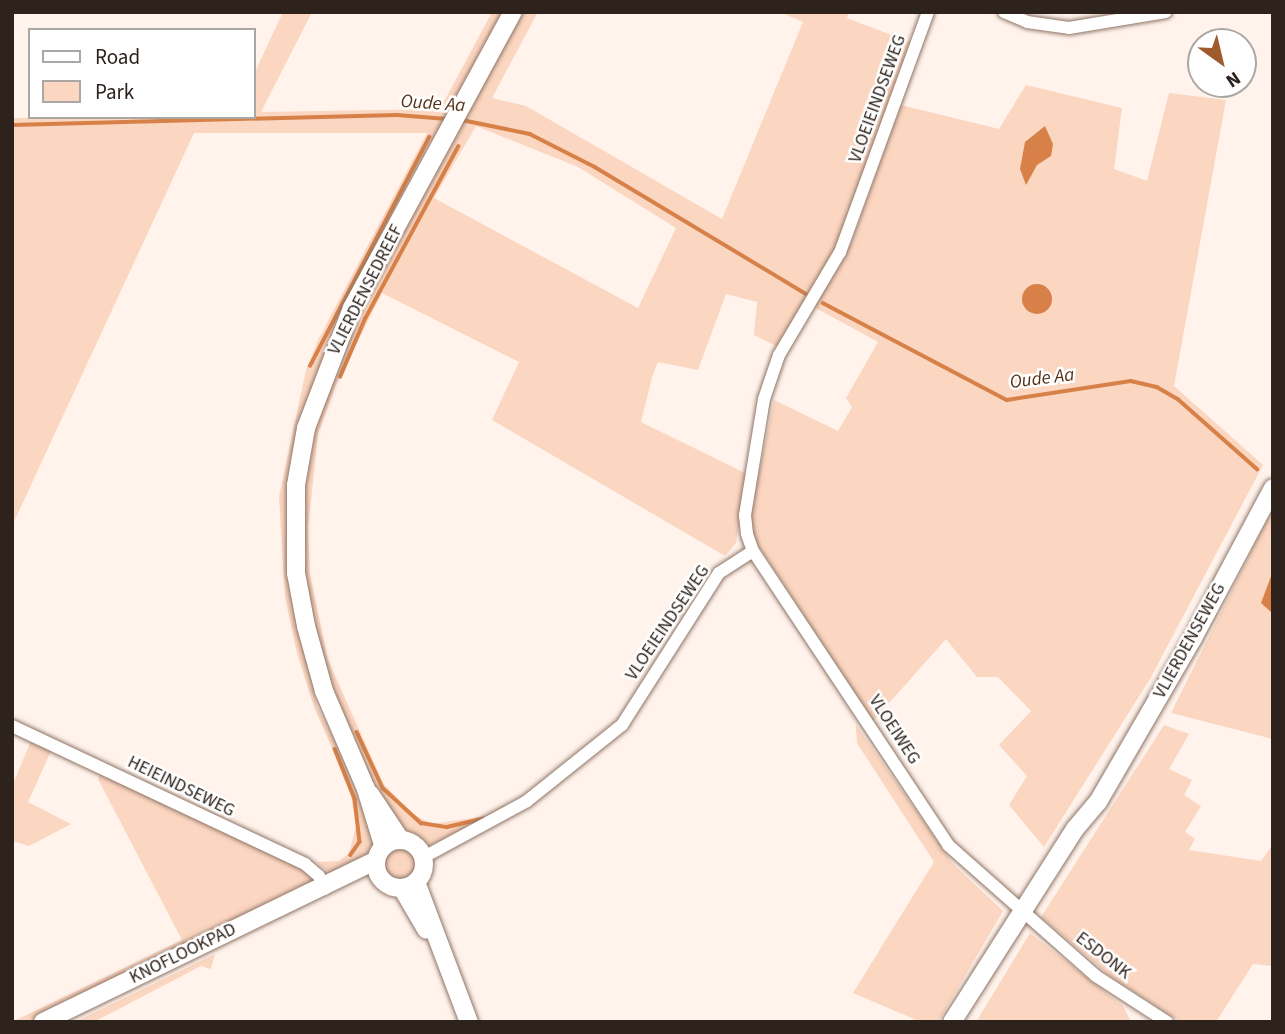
<!DOCTYPE html>
<html>
<head>
<meta charset="utf-8">
<style>
	body { margin:0 }
	#map { position:relative; width:1285px; height:1034px; overflow:hidden; background:#fff3ec; font-family:"Source Sans 3",sans-serif }
	div>[style] { position:absolute }
	.green>* { inset:0; background:#fbd6c0 }
	.round { border-radius:50% }
	.water>* { inset:0; background:#d78148 }
	.stream>* { height:3.5px; margin:-1.75px; padding:0 1.75px; transform-origin:1.75px; border-radius:1.75px; background:#d78148 }
	.roads { filter:drop-shadow(0 0 2px #8f7566) drop-shadow(0 0 2px #8f7566) }
	.street>* { height:12px; margin:-6px; padding:0 6px; transform-origin:6px; border-radius:6px; background:#fff }
	.secondary>* { height:18px; margin:-9px; padding:0 9px; transform-origin:9px; border-radius:9px; background:#fff }
	.secondary>.ring { margin:-9px; padding:0; box-sizing:content-box; background:none; border:18px solid #fff; border-radius:50% }
	span { translate:-50% -50%; white-space:nowrap; text-align:center; line-height:1.15; -webkit-text-stroke:5px #fff; paint-order:stroke }
	.street-label { font-size:18px; color:#2d221c }
	.water-label { font-size:19px; color:#55311a; font-style:italic }
	.frame { position:absolute; inset:0; border:14px solid #2d221c; pointer-events:none }
	.legend { position:absolute; left:28px; top:28px; width:228px; height:91px; box-sizing:border-box; background:#fff; border:2px solid #aba7a4; margin:0; padding:9px 12px; list-style:none; font-size:21px; color:#2d221c }
	.legend li { display:flex; align-items:center; gap:14px; height:35px }
	.legend b { width:35px; border:2px solid #aba7a4 }
	.north { position:absolute; left:1187px; top:28px; width:70px; height:70px; box-sizing:border-box; background:#fff; border:2px solid #aba7a4; border-radius:50%; rotate:146deg; font-size:19px; font-weight:700; line-height:28px; text-align:center; color:#2d221c }
	.north::after { content:''; display:block; margin:auto; width:24px; height:32px; background:#a05b2d; clip-path:polygon(50% 0,100% 100%,50% 72%,0 100%) }
</style>
</head>
<body>
<div id="map">
	<div class="green">
		<div style="clip-path:polygon(283px 12px,312px 12px,261px 112px,440px 109px,492px 12px,506px 12px,332px 339px,300px 426px,287px 512px,288px 553px,317px 706px,359px 787px,376px 846px,369px 859px,330px 873px,316px 862px,339px 861px,349px 853px,356px 827px,350px 789px,314px 707px,297px 653px,285px 597px,279px 497px,306px 370px,318px 340px,427px 133px,194px 133px,12px 526px,12px 118px,254px 117px,254px 74px)"></div>
		<div style="clip-path:polygon(evenodd,521px 12px,538px 12px,492px 98px,526px 106px,722px 219px,803px 22px,780px 12px,849px 12px,847px 18px,912px 43px,834px 251px,780px 348px,754px 335px,757px 302px,726px 294px,698px 370px,658px 362px,653px 374px,641px 422px,747px 474px,736px 543px,725px 556px,492px 420px,519px 362px,382px 293px,336px 385px,318px 434px,308px 529px,310px 574px,328px 660px,383px 783px,411px 813px,432px 824px,486px 816px,504px 805px,508px 811px,430px 845px,398px 829px,369px 778px,334px 698px,306px 603px,299px 525px,308px 444px,344px 340px,521px 12px,476px 126px,578px 167px,676px 228px,638px 308px,434px 198px,476px 126px)"></div>
		<div style="clip-path:polygon(1026px 85px,1122px 108px,1114px 169px,1147px 181px,1169px 93px,1226px 100px,1174px 386px,1263px 465px,1150px 679px,1044px 847px,1009px 805px,1027px 776px,999px 745px,1031px 711px,998px 677px,977px 677px,946px 639px,873px 721px,754px 539px,750px 518px,774px 400px,838px 431px,852px 407px,846px 398px,878px 342px,814px 307px,852px 241px,901px 105px,999px 129px)"></div>
		<div style="clip-path:polygon(1273px 508px,1273px 571px,1262px 603px,1273px 614px,1273px 739px,1171px 713px)"></div>
		<div style="clip-path:polygon(856px 725px,954px 865px,1003px 911px,938px 1022px,921px 1022px,853px 993px,934px 862px,857px 743px)"></div>
		<div style="clip-path:polygon(1164px 725px,1189px 734px,1169px 769px,1192px 780px,1184px 795px,1201px 806px,1185px 832px,1195px 839px,1189px 850px,1261px 861px,1273px 844px,1273px 966px,1253px 964px,1216px 1022px,1181px 1022px,1110px 976px,1041px 917px)"></div>
		<div style="clip-path:polygon(31px 741px,51px 751px,28px 802px,71px 824px,29px 846px,12px 841px,12px 786px)"></div>
		<div style="clip-path:polygon(101px 774px,312px 873px,311px 881px,29px 1022px,12px 1022px,182px 940px,98px 779px)"></div>
		<div class="round" style="left:383px;top:847px;width:34px;height:34px"></div>
		<div style="clip-path:polygon(1030px 933px,1123px 1006px,1131px 1022px,976px 1022px)"></div>
		<div style="clip-path:polygon(215px 954px,211px 969px,201px 966px,94px 1022px,75px 1022px)"></div>
	</div>
	<div class="water">
		<div style="clip-path:polygon(1045px 126px,1053px 144px,1051px 156px,1037px 165px,1026px 185px,1020px 169px,1025px 142px)"></div>
		<div class="round" style="left:1022px;top:284px;width:30px;height:30px"></div>
		<div style="clip-path:polygon(1273px 571px,1273px 614px,1261px 603px)"></div>
	</div>
	<div class="stream">
		<div style="left:462px;top:120px;width:69px;rotate:11.6deg"></div>
		<div style="left:530px;top:134px;width:73px;rotate:26.9deg"></div>
		<div style="left:595px;top:167px;width:246px;rotate:31deg"></div>
		<div style="left:12px;top:125px;width:385px;rotate:-1.5deg"></div>
		<div style="left:397px;top:115px;width:50px;rotate:4.6deg"></div>
		<div style="left:823px;top:303px;width:208px;rotate:27.8deg"></div>
		<div style="left:1007px;top:400px;width:125px;rotate:-8.7deg"></div>
		<div style="left:1131px;top:381px;width:27px;rotate:13deg"></div>
		<div style="left:1157px;top:387px;width:24px;rotate:30deg"></div>
		<div style="left:1178px;top:399px;width:106px;rotate:41.5deg"></div>
		<div style="left:310px;top:366px;width:258px;rotate:-62.5deg"></div>
		<div style="left:340px;top:377px;width:63px;rotate:-66.7deg"></div>
		<div style="left:365px;top:319px;width:196px;rotate:-61.6deg"></div>
		<div style="left:357px;top:732px;width:62px;rotate:65.1deg"></div>
		<div style="left:383px;top:788px;width:52px;rotate:42.6deg"></div>
		<div style="left:421px;top:823px;width:26px;rotate:9deg"></div>
		<div style="left:447px;top:827px;width:37px;rotate:-13deg"></div>
		<div style="left:335px;top:749px;width:54px;rotate:68.2deg"></div>
		<div style="left:355px;top:799px;width:43px;rotate:83.4deg"></div>
		<div style="left:360px;top:842px;width:16px;rotate:125deg"></div>
	</div>
	<div class="roads">
		<div class="street">
			<div style="left:928px;top:12px;width:256px;rotate:110.1deg"></div>
			<div style="left:840px;top:252px;width:120px;rotate:120.6deg"></div>
			<div style="left:779px;top:355px;width:46px;rotate:108.8deg"></div>
			<div style="left:764px;top:399px;width:118px;rotate:99.3deg"></div>
			<div style="left:745px;top:515px;width:19px;rotate:84deg"></div>
			<div style="left:747px;top:534px;width:18px;rotate:71deg"></div>
			<div style="left:753px;top:551px;width:353px;rotate:56.4deg"></div>
			<div style="left:948px;top:845px;width:198px;rotate:41.5deg"></div>
			<div style="left:1096px;top:976px;width:85px;rotate:32.9deg"></div>
			<div style="left:1004px;top:12px;width:25px;rotate:23deg"></div>
			<div style="left:1027px;top:22px;width:42px;rotate:8.1deg"></div>
			<div style="left:1069px;top:28px;width:98px;rotate:-9.4deg"></div>
			<div style="left:12px;top:726px;width:324px;rotate:25.2deg"></div>
			<div style="left:305px;top:864px;width:18px;rotate:41deg"></div>
			<div style="left:319px;top:876px;width:14px;rotate:65deg"></div>
			<div style="left:424px;top:857px;width:117px;rotate:-28.5deg"></div>
			<div style="left:527px;top:801px;width:122px;rotate:-38.7deg"></div>
			<div style="left:622px;top:725px;width:180px;rotate:-57.5deg"></div>
			<div style="left:719px;top:573px;width:40px;rotate:-32.9deg"></div>
		</div>
		<div class="secondary">
			<div style="left:370px;top:794px;width:54px;rotate:56.3deg"></div>
			<div class="ring" style="left:376px;top:840px;width:30px;height:30px"></div>
			<div style="left:383px;top:845px;width:59px;rotate:-106.9deg"></div>
			<div style="left:366px;top:789px;width:107px;rotate:-113.2deg"></div>
			<div style="left:324px;top:691px;width:67px;rotate:-105.5deg"></div>
			<div style="left:306px;top:626px;width:54px;rotate:-100.7deg"></div>
			<div style="left:296px;top:573px;width:88px;rotate:-90deg"></div>
			<div style="left:296px;top:485px;width:58px;rotate:-80deg"></div>
			<div style="left:306px;top:428px;width:129px;rotate:-69deg"></div>
			<div style="left:352px;top:308px;width:337px;rotate:-61.5deg"></div>
			<div style="left:416px;top:882px;width:150px;rotate:69.3deg"></div>
			<div style="left:402px;top:888px;width:48px;rotate:59.7deg"></div>
			<div style="left:43px;top:1022px;width:369px;rotate:-25.9deg"></div>
			<div style="left:952px;top:1022px;width:229px;rotate:-57.5deg"></div>
			<div style="left:1075px;top:829px;width:35px;rotate:-50deg"></div>
			<div style="left:1098px;top:802px;width:190px;rotate:-59.9deg"></div>
			<div style="left:1193px;top:638px;width:170px;rotate:-61.9deg"></div>
		</div>
	</div>
	<div class="street-label">
		<span style="left:878px;top:99px;rotate:-70deg">VLOEIEINDSEWEG</span>
		<span style="left:366px;top:290px;rotate:-63deg">VLIERDENSEDREEF</span>
		<span style="left:668px;top:623px;rotate:-56deg">VLOEIEINDSEWEG</span>
		<span style="left:1190px;top:641px;rotate:-61deg">VLIERDENSEWEG</span>
		<span style="left:894px;top:730px;rotate:57deg">VLOEIWEG</span>
		<span style="left:181px;top:787px;rotate:26deg">HEIEINDSEWEG</span>
		<span style="left:183px;top:954px;rotate:-26deg">KNOFLOOKPAD</span>
		<span style="left:1103px;top:956px;rotate:38deg">ESDONK</span>
	</div>
	<div class="water-label">
		<span style="left:433px;top:104px;rotate:4deg">Oude Aa</span>
		<span style="left:1042px;top:379px;rotate:-7deg">Oude Aa</span>
	</div>
	<div class="frame"></div>
	<ul class="legend">
	<li><b style="height:9px;background:#fff"></b>Road</li>
	<li><b style="height:19px;background:#fbd6c0"></b>Park</li>
	</ul>
	<div class="north">N</div>
</div>
</body>
</html>
